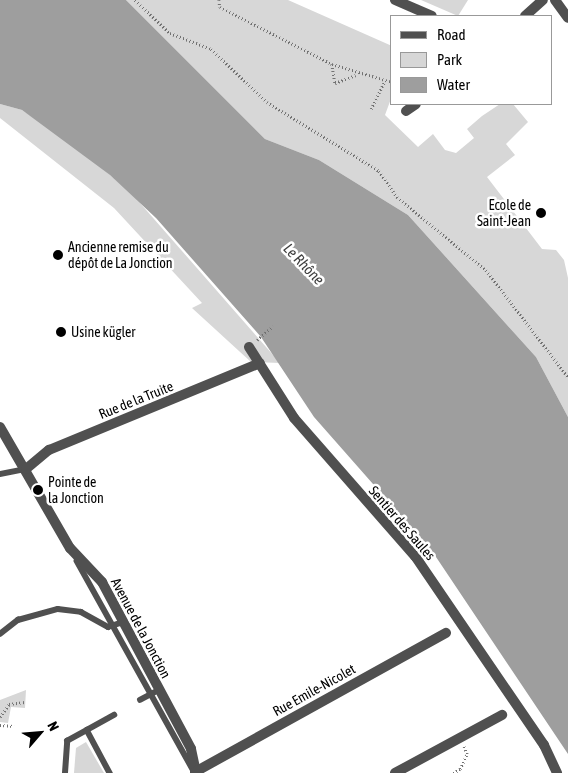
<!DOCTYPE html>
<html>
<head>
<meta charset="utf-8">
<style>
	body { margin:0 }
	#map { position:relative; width:568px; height:773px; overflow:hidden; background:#fff; font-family:"Asap Condensed",sans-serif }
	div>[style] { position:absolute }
	.green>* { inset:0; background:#d7d7d7 }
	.water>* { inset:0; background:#9e9e9e }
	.path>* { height:2.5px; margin-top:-1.25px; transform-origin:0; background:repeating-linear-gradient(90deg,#727272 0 1px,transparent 0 3.5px) }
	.lane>* { height:5.5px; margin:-2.75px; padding:0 2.75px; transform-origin:2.75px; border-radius:2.75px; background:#505050 }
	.street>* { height:10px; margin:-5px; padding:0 5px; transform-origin:5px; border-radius:5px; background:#505050 }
	.dots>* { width:14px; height:14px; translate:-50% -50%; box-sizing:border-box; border:2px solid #fff; border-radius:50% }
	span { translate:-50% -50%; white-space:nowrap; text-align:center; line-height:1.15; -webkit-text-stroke:5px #fff; paint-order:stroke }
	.poi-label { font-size:14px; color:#000 }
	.right { translate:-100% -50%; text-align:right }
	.left { translate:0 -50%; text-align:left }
	.street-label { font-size:14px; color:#000 }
	.water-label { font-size:15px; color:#3f3f3f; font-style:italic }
	.legend { position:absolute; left:390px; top:15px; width:162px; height:90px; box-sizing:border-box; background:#fff; border:1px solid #999; margin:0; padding:6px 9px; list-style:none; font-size:15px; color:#000 }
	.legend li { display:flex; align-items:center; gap:10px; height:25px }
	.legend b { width:25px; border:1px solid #999 }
	.north { position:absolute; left:15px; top:708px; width:50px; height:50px; -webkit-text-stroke:4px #fff; paint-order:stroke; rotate:63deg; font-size:14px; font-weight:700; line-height:20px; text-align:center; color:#000 }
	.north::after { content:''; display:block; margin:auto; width:18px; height:22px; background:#000; clip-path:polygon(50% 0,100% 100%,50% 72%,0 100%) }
</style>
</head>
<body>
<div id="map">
	<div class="green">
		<div style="clip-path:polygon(126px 0,288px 0,392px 46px,392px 96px,385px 115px,418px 147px,433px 134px,445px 150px,456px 153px,474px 138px,467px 129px,482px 116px,500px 104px,513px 104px,528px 122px,506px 144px,515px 155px,487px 177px,542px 249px,556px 250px,564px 260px,568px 278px,568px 417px,536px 357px,408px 215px,319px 160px,265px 139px)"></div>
		<div style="clip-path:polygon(421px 0,468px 0,458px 16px)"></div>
		<div style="clip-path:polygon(0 104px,22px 110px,83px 151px,133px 195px,280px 363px,251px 362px,192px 308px,202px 303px,114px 208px,0 118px)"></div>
		<div style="clip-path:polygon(26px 690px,25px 708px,11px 707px,8px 723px,0 722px,0 700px)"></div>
		<div style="clip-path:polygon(86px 742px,104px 773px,74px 773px,76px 748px)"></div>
	</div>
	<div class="water">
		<div style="clip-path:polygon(0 0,126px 0,265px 139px,319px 160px,408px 215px,536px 357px,568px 417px,568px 754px,432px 551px,314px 417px,261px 337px,156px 218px,110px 175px,22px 110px,0 104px)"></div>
	</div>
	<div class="path">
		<div style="left:135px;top:0;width:48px;rotate:43.3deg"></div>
		<div style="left:170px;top:33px;width:44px;rotate:21.3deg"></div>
		<div style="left:211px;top:49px;width:77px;rotate:43.4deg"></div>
		<div style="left:267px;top:102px;width:132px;rotate:31.6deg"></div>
		<div style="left:379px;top:171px;width:32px;rotate:55deg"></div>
		<div style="left:397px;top:197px;width:115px;rotate:39.4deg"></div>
		<div style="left:486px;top:270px;width:135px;rotate:52.5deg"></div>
		<div style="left:219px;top:0;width:7px;rotate:82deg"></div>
		<div style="left:220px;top:7px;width:126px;rotate:27deg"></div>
		<div style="left:332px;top:64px;width:63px;rotate:16.7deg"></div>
		<div style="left:332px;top:64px;width:19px;rotate:81deg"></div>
		<div style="left:335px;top:83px;width:22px;rotate:-21deg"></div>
		<div style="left:371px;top:109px;width:30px;rotate:-64deg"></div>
		<div style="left:257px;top:340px;width:21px;rotate:-41deg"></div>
		<div style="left:0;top:717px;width:16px;rotate:-55deg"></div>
		<div style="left:9px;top:704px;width:16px;rotate:-7deg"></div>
		<div style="left:0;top:725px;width:14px;rotate:4deg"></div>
		<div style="left:453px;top:773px;width:8px;rotate:-30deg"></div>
		<div style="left:460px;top:769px;width:17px;rotate:-65deg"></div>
		<div style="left:467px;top:754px;width:8px;rotate:-113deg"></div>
	</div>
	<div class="lane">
		<div style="left:0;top:474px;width:25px;rotate:-11deg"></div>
		<div style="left:77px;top:561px;width:240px;rotate:60.9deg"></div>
		<div style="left:0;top:634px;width:23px;rotate:-38deg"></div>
		<div style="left:18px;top:620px;width:41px;rotate:-15.4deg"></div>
		<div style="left:58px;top:609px;width:23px;rotate:7deg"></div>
		<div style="left:81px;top:612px;width:31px;rotate:29deg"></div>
		<div style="left:108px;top:627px;width:16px;rotate:-18deg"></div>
		<div style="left:140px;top:700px;width:21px;rotate:-28deg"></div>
		<div style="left:87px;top:730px;width:31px;rotate:-29deg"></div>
		<div style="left:65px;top:773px;width:32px;rotate:-86deg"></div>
		<div style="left:67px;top:741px;width:23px;rotate:-29deg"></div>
		<div style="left:87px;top:730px;width:49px;rotate:61.9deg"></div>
	</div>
	<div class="street">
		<div style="left:395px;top:0;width:40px;rotate:23.4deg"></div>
		<div style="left:555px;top:0;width:22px;rotate:54deg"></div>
		<div style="left:525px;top:16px;width:24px;rotate:-42deg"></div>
		<div style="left:406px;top:111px;width:12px;rotate:-35deg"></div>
		<div style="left:249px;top:347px;width:84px;rotate:57.6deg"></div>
		<div style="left:294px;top:418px;width:184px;rotate:48.8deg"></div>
		<div style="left:415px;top:556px;width:229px;rotate:55.7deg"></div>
		<div style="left:544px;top:745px;width:31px;rotate:65deg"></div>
		<div style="left:0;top:427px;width:140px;rotate:60deg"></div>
		<div style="left:70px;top:548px;width:47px;rotate:46.7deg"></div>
		<div style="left:102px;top:582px;width:189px;rotate:61.9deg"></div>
		<div style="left:191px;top:749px;width:25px;rotate:78deg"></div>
		<div style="left:26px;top:469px;width:30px;rotate:-40deg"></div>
		<div style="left:49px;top:450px;width:228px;rotate:-22.4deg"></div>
		<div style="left:195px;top:772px;width:287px;rotate:-29deg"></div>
		<div style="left:395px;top:773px;width:122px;rotate:-28.5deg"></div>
	</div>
	<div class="dots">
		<div style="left:541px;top:213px;background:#000"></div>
		<div style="left:58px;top:255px;background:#000"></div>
		<div style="left:61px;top:332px;background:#000"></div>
		<div style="left:38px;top:490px;background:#000"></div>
	</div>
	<div class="poi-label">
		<span class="right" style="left:531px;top:213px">Ecole de<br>Saint-Jean</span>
		<span class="left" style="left:68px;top:255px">Ancienne remise du<br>dépôt de La Jonction</span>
		<span class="left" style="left:71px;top:332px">Usine kügler</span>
		<span class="left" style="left:48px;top:490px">Pointe de<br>la Jonction</span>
	</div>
	<div class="street-label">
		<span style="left:136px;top:400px;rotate:-22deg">Rue de la Truite</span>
		<span style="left:402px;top:523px;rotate:49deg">Sentier des Saules</span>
		<span style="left:141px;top:628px;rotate:62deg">Avenue de la Jonction</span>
		<span style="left:314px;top:690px;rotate:-29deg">Rue Emile-Nicolet</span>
	</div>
	<div class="water-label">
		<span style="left:304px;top:264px;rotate:46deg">Le Rhône</span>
	</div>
	<ul class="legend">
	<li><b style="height:6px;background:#505050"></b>Road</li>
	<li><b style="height:14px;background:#d7d7d7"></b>Park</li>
	<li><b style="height:14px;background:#9e9e9e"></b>Water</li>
	</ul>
	<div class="north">N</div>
</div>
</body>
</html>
